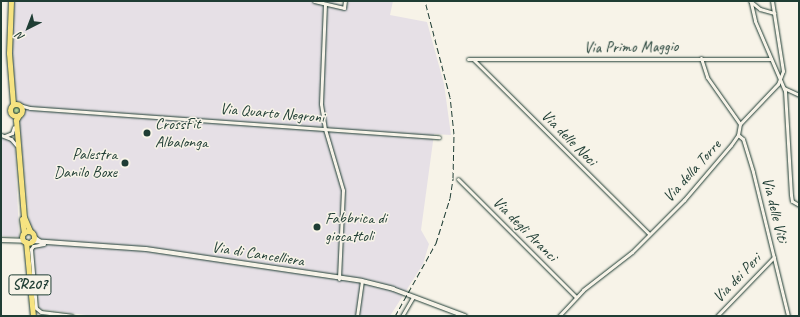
<!DOCTYPE html>
<html>
<head>
<meta charset="utf-8">
<style>
	body { margin:0 }
	#map { position:relative; width:800px; height:317px; overflow:hidden; background:#f7f3e8; font-family:Caveat,sans-serif }
	div>[style] { position:absolute }
	.built>* { inset:0; background:#e6e0e6 }
	.green>* { inset:0; background:#c4e49c }
	.round { border-radius:50% }
	.roads { filter:drop-shadow(0 0 1px #1f3d34) drop-shadow(0 0 1px #1f3d34) }
	.minor>* { height:3px; margin:-1.5px; padding:0 1.5px; transform-origin:1.5px; border-radius:1.5px; background:#f7f3e8 }
	.tertiary>* { height:4px; margin:-2px; padding:0 2px; transform-origin:2px; border-radius:2px; background:#f7f3e8 }
	.primary>* { height:5px; margin:-2.5px; padding:0 2.5px; transform-origin:2.5px; border-radius:2.5px; background:#f6e381 }
	.primary>.ring { margin:-2.5px; padding:0; box-sizing:content-box; background:none; border:5px solid #f6e381; border-radius:50% }
	.rail>* { height:1px; margin-top:-0.5px; transform-origin:0; background:repeating-linear-gradient(90deg,#1f3d34 0 6px,transparent 0 9px) }
	.dots>* { width:11px; height:11px; translate:-50% -50%; box-sizing:border-box; border:2px solid #f7f3e8; border-radius:50% }
	span { translate:-50% -50%; white-space:nowrap; text-align:center; line-height:1.15; -webkit-text-stroke:3px #f7f3e8; paint-order:stroke }
	.shield-label span { padding:1px 3px; background:#f7f3e8; border:1px solid; border-radius:3px; -webkit-text-stroke-width:0 }
	.shield-label { font-size:15px; color:#1f3d34; font-weight:700 }
	.street-label { font-size:16px; color:#1f3d34 }
	.poi-label { font-size:16px; color:#1f3d34 }
	.left { translate:0 -50%; text-align:left }
	.right { translate:-100% -50%; text-align:right }
	.frame { position:absolute; inset:0; border:2px solid #1f3d34; pointer-events:none }
	.north { position:absolute; left:8px; top:8px; width:40px; height:40px; -webkit-text-stroke:3px #f7f3e8; paint-order:stroke; rotate:222deg; font-size:11px; font-weight:700; line-height:16px; text-align:center; color:#1f3d34 }
	.north::after { content:''; display:block; margin:auto; width:14px; height:18px; background:#1f3d34; clip-path:polygon(50% 0,100% 100%,50% 72%,0 100%) }
</style>
</head>
<body>
<div id="map">
	<div class="built">
		<div style="clip-path:polygon(14px 1px,329px 1px,347px 6px,348px 1px,393px 1px,390px 15px,427px 22px,444px 84px,451px 135px,434px 134px,421px 230px,429px 244px,423px 264px,390px 316px,94px 316px,39px 309px,12px 55px)"></div>
		<div style="clip-path:polygon(1px 137px,11px 141px,15px 146px,19px 237px,1px 236px)"></div>
	</div>
	<div class="green">
		<div class="round" style="left:10.5px;top:104.5px;width:11px;height:11px"></div>
	</div>
	<div class="roads">
		<div class="minor">
			<div style="left:314px;top:1px;width:31px;rotate:13deg"></div>
			<div style="left:344px;top:8px;width:7px;rotate:-82deg"></div>
			<div style="left:750px;top:1px;width:13px;rotate:39deg"></div>
			<div style="left:760px;top:9px;width:15px;rotate:16deg"></div>
			<div style="left:751px;top:3px;width:18px;rotate:77deg"></div>
			<div style="left:755px;top:21px;width:76px;rotate:66.8deg"></div>
			<div style="left:785px;top:91px;width:104px;rotate:86.7deg"></div>
			<div style="left:791px;top:195px;width:6px;rotate:81deg"></div>
			<div style="left:792px;top:201px;width:8px;rotate:30deg"></div>
			<div style="left:325px;top:4px;width:100px;rotate:92.3deg"></div>
			<div style="left:321px;top:104px;width:25px;rotate:81deg"></div>
			<div style="left:325px;top:129px;width:64px;rotate:73.6deg"></div>
			<div style="left:343px;top:190px;width:89px;rotate:92.6deg"></div>
			<div style="left:701px;top:58px;width:20px;rotate:72deg"></div>
			<div style="left:707px;top:77px;width:57px;rotate:54.9deg"></div>
			<div style="left:468px;top:59px;width:303px"></div>
			<div style="left:473px;top:59px;width:248px;rotate:44.8deg"></div>
			<div style="left:784px;top:88px;width:17px;rotate:25deg"></div>
			<div style="left:19px;top:105px;width:11px;rotate:15deg"></div>
			<div style="left:30px;top:108px;width:410px;rotate:4.1deg"></div>
			<div style="left:1px;top:135px;width:11px;rotate:22deg"></div>
			<div style="left:11px;top:139px;width:8px;rotate:50deg"></div>
			<div style="left:738px;top:135px;width:6px;rotate:39deg"></div>
			<div style="left:743px;top:139px;width:34px;rotate:73deg"></div>
			<div style="left:753px;top:172px;width:148px;rotate:76.3deg"></div>
			<div style="left:5px;top:136px;width:8px;rotate:-23deg"></div>
			<div style="left:12px;top:133px;width:6px;rotate:-72deg"></div>
			<div style="left:458px;top:179px;width:167px;rotate:45deg"></div>
			<div style="left:44px;top:244px;width:11px;rotate:170deg"></div>
			<div style="left:33px;top:246px;width:4px;rotate:124deg"></div>
			<div style="left:31px;top:249px;width:59px;rotate:85.2deg"></div>
			<div style="left:36px;top:308px;width:6px;rotate:39deg"></div>
			<div style="left:41px;top:312px;width:31px;rotate:7deg"></div>
			<div style="left:357px;top:316px;width:35px;rotate:-82deg"></div>
			<div style="left:402px;top:316px;width:22px;rotate:-60deg"></div>
			<div style="left:559px;top:316px;width:35px;rotate:-47deg"></div>
			<div style="left:583px;top:290px;width:62px;rotate:-37.8deg"></div>
			<div style="left:632px;top:252px;width:74px;rotate:-45deg"></div>
			<div style="left:684px;top:200px;width:72px;rotate:-49.5deg"></div>
			<div style="left:731px;top:145px;width:12px;rotate:-55deg"></div>
			<div style="left:738px;top:135px;width:11px;rotate:-80deg"></div>
			<div style="left:740px;top:124px;width:55px;rotate:-46.5deg"></div>
			<div style="left:778px;top:84px;width:14px;rotate:-69deg"></div>
			<div style="left:783px;top:71px;width:71px;rotate:-98.9deg"></div>
			<div style="left:717px;top:316px;width:82px;rotate:-46deg"></div>
		</div>
		<div class="tertiary">
			<div style="left:34px;top:237px;width:10px;rotate:37deg"></div>
			<div style="left:1px;top:240px;width:23px;rotate:2deg"></div>
			<div style="left:32px;top:241px;width:114px;rotate:4deg"></div>
			<div style="left:146px;top:249px;width:218px;rotate:8.4deg"></div>
			<div style="left:362px;top:281px;width:32px;rotate:14deg"></div>
			<div style="left:393px;top:289px;width:77px;rotate:20.6deg"></div>
		</div>
		<div class="primary">
			<div style="left:11px;top:1px;width:52px;rotate:92.2deg"></div>
			<div style="left:9px;top:53px;width:51px;rotate:85.5deg"></div>
			<div class="ring" style="left:10px;top:104px;width:7px;height:7px"></div>
			<div style="left:19px;top:115px;width:6px;rotate:121deg"></div>
			<div style="left:16px;top:120px;width:97px;rotate:85.3deg"></div>
			<div style="left:24px;top:217px;width:15px;rotate:67deg"></div>
			<div style="left:22px;top:219px;width:14px;rotate:82deg"></div>
			<div class="ring" style="left:22px;top:231px;width:7px;height:7px"></div>
			<div style="left:26px;top:242px;width:74px;rotate:84.6deg"></div>
		</div>
	</div>
	<div class="rail">
		<div style="left:395px;top:316px;width:84px;rotate:-60.7deg"></div>
		<div style="left:436px;top:243px;width:47px;rotate:-72.7deg"></div>
		<div style="left:450px;top:198px;width:20px;rotate:-81deg"></div>
		<div style="left:453px;top:178px;width:44px;rotate:-88.7deg"></div>
		<div style="left:454px;top:134px;width:37px;rotate:-96deg"></div>
		<div style="left:450px;top:97px;width:99px;rotate:-104.6deg"></div>
	</div>
	<div class="dots">
		<div style="left:147px;top:133px;background:#1f3d34"></div>
		<div style="left:125px;top:163px;background:#1f3d34"></div>
		<div style="left:317px;top:227px;background:#1f3d34"></div>
	</div>
	<div class="shield-label">
		<span style="left:30px;top:285px">SR207</span>
	</div>
	<div class="street-label">
		<span style="left:631px;top:47px;rotate:-1deg">Via Primo Maggio</span>
		<span style="left:272px;top:113px;rotate:5deg">Via Quarto Negroni</span>
		<span style="left:569px;top:138px;rotate:45deg">Via delle Noci</span>
		<span style="left:692px;top:171px;rotate:-48deg">Via della Torre</span>
		<span style="left:775px;top:210px;rotate:76deg">Via delle Viti</span>
		<span style="left:525px;top:229px;rotate:45deg">Via degli Aranci</span>
		<span style="left:258px;top:254px;rotate:9deg">Via di Cancelliera</span>
		<span style="left:737px;top:278px;rotate:-46deg">Via dei Peri</span>
	</div>
	<div class="poi-label">
		<span class="left" style="left:155px;top:133px">CrossFit<br>Albalonga</span>
		<span class="right" style="left:117px;top:163px">Palestra<br>Danilo Boxe</span>
		<span class="left" style="left:325px;top:227px">Fabbrica di<br>giocattoli</span>
	</div>
	<div class="frame"></div>
	<div class="north">N</div>
</div>
</body>
</html>
